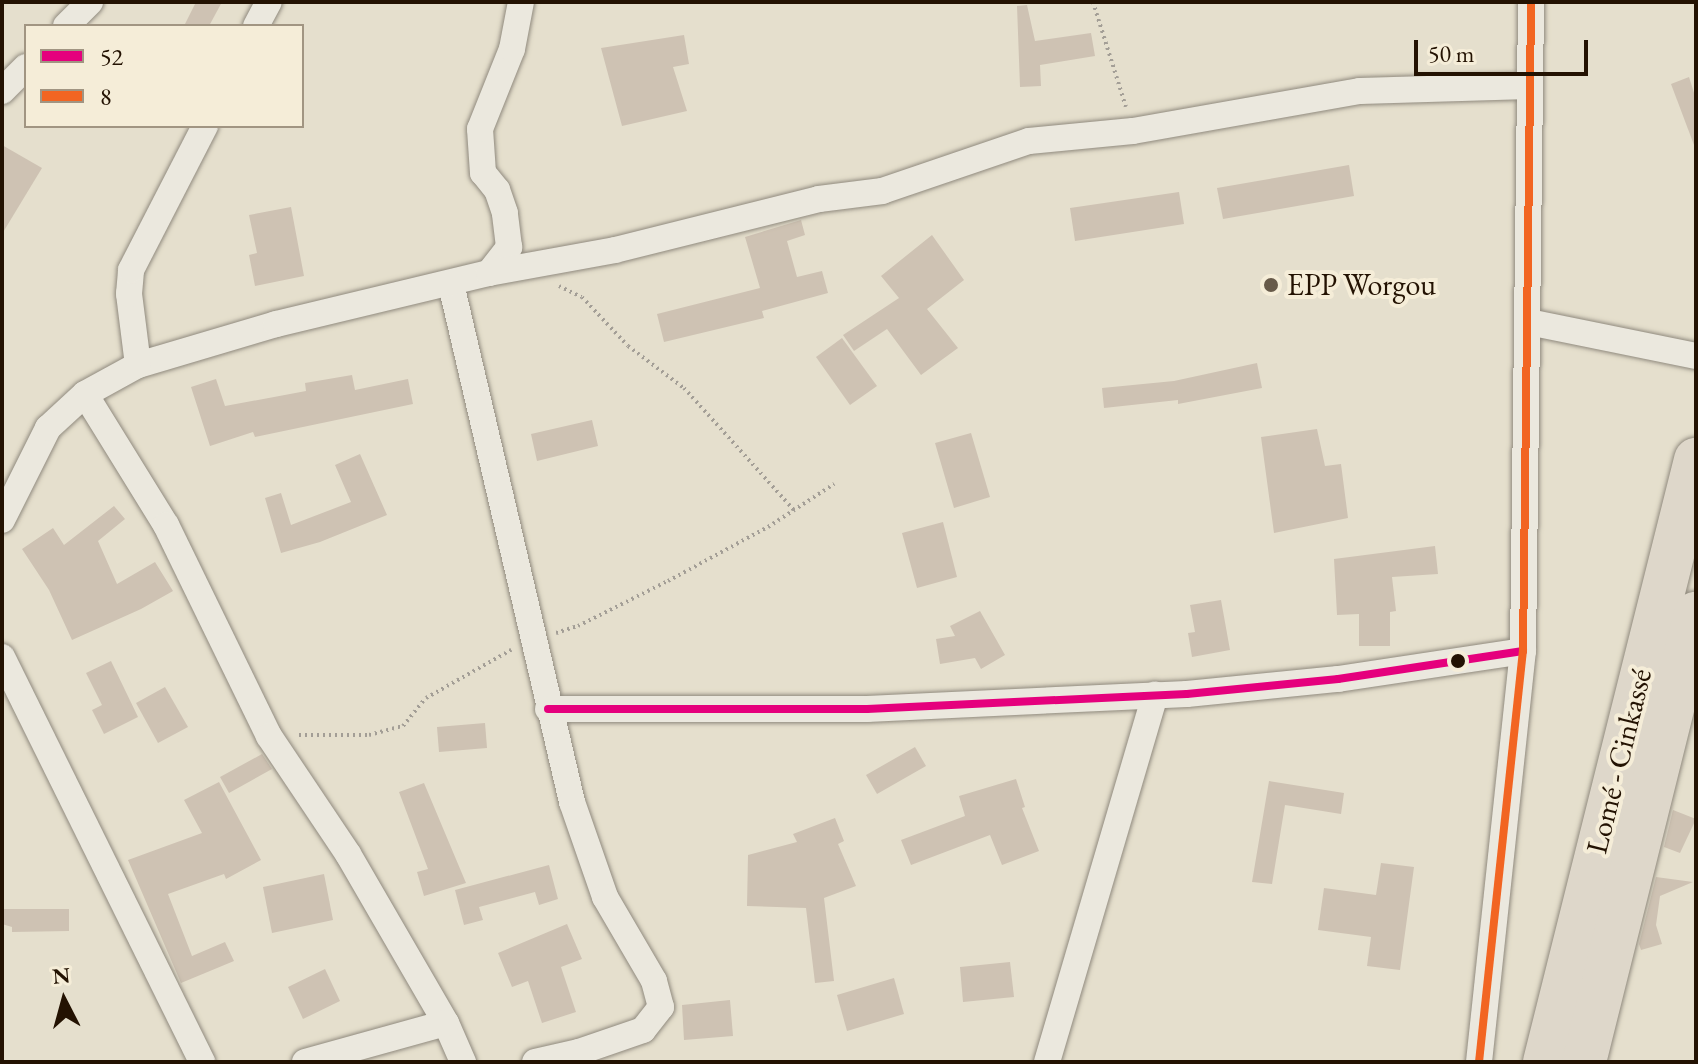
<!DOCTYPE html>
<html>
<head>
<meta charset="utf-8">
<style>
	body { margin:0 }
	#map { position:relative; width:1698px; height:1064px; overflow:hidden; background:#e5dfcd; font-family:"EB Garamond",serif }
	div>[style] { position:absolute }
	.building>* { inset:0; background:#cec2b3 }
	.path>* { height:4px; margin-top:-2px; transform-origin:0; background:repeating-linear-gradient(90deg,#a39e96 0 2px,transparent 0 6px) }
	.roads { filter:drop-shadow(0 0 2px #908a7e) drop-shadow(0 0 2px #908a7e) }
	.street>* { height:26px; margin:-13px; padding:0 13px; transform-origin:13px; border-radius:13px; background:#ebe8de }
	.highway>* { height:44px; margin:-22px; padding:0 22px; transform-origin:22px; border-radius:22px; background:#ded7ca }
	.bus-1>* { height:8px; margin:-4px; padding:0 4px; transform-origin:4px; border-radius:4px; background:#e5007d }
	.bus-2>* { height:8px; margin:-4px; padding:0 4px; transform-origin:4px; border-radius:4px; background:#f26522 }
	.dots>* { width:22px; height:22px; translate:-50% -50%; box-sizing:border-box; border:4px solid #f5edd8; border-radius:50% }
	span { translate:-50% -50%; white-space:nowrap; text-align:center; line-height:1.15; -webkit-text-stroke:8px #f5edd8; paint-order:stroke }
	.poi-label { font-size:30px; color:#231202 }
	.left { translate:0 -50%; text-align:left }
	.street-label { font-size:30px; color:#231202 }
	.frame { position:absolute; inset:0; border:4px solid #231202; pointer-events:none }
	.legend { position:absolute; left:24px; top:24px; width:280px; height:104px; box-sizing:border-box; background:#f5edd8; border:2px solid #a19582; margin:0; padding:10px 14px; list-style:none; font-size:24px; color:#231202 }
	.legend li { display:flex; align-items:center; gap:16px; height:40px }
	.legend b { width:40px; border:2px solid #a19582 }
	.north { position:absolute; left:24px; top:960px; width:80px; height:80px; -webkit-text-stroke:6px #f5edd8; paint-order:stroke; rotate:354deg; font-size:22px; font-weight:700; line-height:32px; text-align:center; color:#231202 }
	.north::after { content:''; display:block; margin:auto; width:28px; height:36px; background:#231202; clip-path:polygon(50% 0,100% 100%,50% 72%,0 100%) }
	.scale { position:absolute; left:1414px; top:40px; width:174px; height:36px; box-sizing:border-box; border:4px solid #231202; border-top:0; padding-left:10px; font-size:24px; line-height:28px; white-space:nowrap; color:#231202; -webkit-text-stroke:6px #f5edd8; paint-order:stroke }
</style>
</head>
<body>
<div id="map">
	<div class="building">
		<div style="clip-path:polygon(196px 2px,222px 2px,209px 26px,184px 26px)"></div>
		<div style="clip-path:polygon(1027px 5px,1035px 41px,1091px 33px,1095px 56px,1040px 65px,1041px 86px,1020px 87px,1017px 6px)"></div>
		<div style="clip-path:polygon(684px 35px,689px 64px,673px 67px,687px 111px,622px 126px,601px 48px)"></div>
		<div style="clip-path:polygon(1689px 77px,1696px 99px,1694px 145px,1671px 84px)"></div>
		<div style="clip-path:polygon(2px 145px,42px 168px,2px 234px)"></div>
		<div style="clip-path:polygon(1349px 165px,1354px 196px,1223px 219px,1217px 188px)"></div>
		<div style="clip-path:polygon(1179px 192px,1184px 224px,1075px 241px,1070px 208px)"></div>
		<div style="clip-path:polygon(291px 207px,304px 276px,255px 286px,249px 255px,257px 253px,249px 215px)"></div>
		<div style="clip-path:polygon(801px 220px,805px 235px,787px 241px,797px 277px,822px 271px,828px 293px,762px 311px,764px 318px,664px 342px,657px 314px,760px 288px,745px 237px)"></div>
		<div style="clip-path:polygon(932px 235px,964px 280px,927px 309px,958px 348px,921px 375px,887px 329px,854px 351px,843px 335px,899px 298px,881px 276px)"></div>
		<div style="clip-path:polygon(842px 338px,877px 386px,850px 405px,816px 357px)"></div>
		<div style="clip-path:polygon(1257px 363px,1262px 388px,1178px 404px,1178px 400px,1104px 408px,1102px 388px,1174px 381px)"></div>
		<div style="clip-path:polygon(352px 375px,355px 390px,408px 379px,413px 404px,255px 437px,253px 432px,210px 446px,191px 387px,216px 379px,225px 406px,306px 391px,305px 383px)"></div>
		<div style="clip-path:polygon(592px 420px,598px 446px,537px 461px,531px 434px)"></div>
		<div style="clip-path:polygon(1317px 429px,1325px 466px,1341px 464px,1348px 518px,1274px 533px,1261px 437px)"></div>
		<div style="clip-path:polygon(971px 433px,990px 497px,954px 508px,935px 443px)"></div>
		<div style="clip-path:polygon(360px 454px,387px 515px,320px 542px,281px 553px,265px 498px,281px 493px,291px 525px,351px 502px,335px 465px)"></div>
		<div style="clip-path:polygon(114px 506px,125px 519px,98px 541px,117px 584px,155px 562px,173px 591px,141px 609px,72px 640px,49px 590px,22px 549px,53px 528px,64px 545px)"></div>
		<div style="clip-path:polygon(943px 522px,957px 577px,917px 588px,902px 533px)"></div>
		<div style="clip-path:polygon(1435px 546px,1438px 574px,1392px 577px,1396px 611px,1390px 612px,1390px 646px,1359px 646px,1359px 614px,1337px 615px,1334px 559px)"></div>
		<div style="clip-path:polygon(1221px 600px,1230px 650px,1192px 657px,1188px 633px,1195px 632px,1190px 605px)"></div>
		<div style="clip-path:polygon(980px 611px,1005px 655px,981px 669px,975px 658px,940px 664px,936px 639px,955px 636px,950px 626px)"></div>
		<div style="clip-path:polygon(111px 661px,138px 717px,104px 734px,92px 710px,102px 705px,86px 673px)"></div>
		<div style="clip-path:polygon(165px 687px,188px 727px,158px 743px,136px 703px)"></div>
		<div style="clip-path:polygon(485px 723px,487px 748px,439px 752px,437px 727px)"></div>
		<div style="clip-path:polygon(915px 747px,926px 766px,877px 794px,866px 775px)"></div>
		<div style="clip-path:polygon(262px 754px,272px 769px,229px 793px,220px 777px)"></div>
		<div style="clip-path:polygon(1016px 779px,1025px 807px,1022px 808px,1039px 851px,1002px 865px,990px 835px,911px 865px,901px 840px,965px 816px,959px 796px)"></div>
		<div style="clip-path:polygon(1269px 781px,1344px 793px,1341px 814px,1285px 805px,1272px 884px,1252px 882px)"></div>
		<div style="clip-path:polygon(219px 782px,261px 860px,226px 879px,224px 874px,168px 894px,192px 956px,225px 942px,234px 961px,181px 983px,128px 860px,202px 833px,184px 800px)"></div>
		<div style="clip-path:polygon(424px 783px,466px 883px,424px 896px,417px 872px,428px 869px,399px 792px)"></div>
		<div style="clip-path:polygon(1673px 810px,1696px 819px,1680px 853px,1664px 847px)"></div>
		<div style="clip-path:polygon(835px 818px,844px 841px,838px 844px,856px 886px,824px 898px,834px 981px,815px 983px,806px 908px,747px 906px,748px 855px,797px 842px,793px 834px)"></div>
		<div style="clip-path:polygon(1381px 863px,1414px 867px,1400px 970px,1367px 966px,1371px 937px,1318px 930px,1324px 888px,1376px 895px)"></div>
		<div style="clip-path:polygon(549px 865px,558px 899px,539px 905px,535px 892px,479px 907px,483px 920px,464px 925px,455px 890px)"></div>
		<div style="clip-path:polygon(324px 874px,333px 920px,272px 933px,263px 887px)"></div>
		<div style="clip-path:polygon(1656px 877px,1693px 882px,1660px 896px,1656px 925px,1662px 944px,1641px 950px,1639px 944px)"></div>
		<div style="clip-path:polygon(2px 909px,69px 909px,69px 931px,12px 932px,12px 927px,2px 924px)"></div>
		<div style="clip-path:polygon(567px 924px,582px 959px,561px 967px,576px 1012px,542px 1023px,528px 981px,512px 987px,498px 953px)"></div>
		<div style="clip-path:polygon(1010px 962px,1014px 997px,963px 1002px,960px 967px)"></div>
		<div style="clip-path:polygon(325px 969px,340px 1001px,303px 1019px,288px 987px)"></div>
		<div style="clip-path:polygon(894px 978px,904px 1014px,847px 1031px,837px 995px)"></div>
		<div style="clip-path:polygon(730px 1000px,733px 1036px,684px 1040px,682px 1005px)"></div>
	</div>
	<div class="path">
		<div style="left:1093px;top:2px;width:110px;rotate:72.6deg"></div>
		<div style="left:559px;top:286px;width:25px;rotate:26deg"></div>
		<div style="left:582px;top:297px;width:67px;rotate:46.8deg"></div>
		<div style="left:628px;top:346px;width:70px;rotate:36.9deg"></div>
		<div style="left:684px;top:388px;width:164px;rotate:48deg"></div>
		<div style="left:556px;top:633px;width:23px;rotate:-18deg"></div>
		<div style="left:578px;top:626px;width:101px;rotate:-26.6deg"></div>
		<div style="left:668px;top:581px;width:114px;rotate:-28.4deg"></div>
		<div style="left:768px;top:527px;width:79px;rotate:-33.1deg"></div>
		<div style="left:299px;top:735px;width:70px"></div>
		<div style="left:369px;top:735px;width:35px;rotate:-15deg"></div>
		<div style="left:403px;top:726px;width:36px;rotate:-51deg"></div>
		<div style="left:426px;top:698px;width:98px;rotate:-29.5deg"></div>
	</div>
	<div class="roads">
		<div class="street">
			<div style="left:66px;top:26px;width:34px;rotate:-45deg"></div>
			<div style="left:256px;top:26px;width:27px;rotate:-62deg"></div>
			<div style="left:2px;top:91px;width:34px;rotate:-45deg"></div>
			<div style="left:489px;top:273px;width:33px;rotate:-52deg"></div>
			<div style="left:509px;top:247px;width:34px;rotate:-97deg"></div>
			<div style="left:505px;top:213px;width:24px;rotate:-109deg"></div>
			<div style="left:497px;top:190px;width:22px;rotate:-129deg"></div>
			<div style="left:483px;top:173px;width:44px;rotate:-93.9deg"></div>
			<div style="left:480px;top:129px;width:86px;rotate:-68.2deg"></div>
			<div style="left:512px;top:49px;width:48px;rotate:-79.2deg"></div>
			<div style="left:451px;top:284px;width:532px;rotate:76.85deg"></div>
			<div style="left:572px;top:802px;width:101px;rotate:70.8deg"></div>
			<div style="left:605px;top:897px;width:97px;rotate:59.7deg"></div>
			<div style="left:654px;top:981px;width:27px;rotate:75deg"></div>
			<div style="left:661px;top:1007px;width:29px;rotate:128deg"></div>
			<div style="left:643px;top:1030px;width:68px;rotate:161deg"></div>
			<div style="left:579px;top:1052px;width:45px;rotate:167.2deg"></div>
			<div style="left:1529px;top:322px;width:170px;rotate:11.5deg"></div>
			<div style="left:138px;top:365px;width:144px;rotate:-16.5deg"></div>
			<div style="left:276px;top:324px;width:219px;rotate:-13.5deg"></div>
			<div style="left:489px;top:273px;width:128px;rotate:-10.3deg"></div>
			<div style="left:615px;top:250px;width:210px;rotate:-14deg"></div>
			<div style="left:819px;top:199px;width:64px;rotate:-7.2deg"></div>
			<div style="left:882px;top:191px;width:155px;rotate:-18.8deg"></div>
			<div style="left:1029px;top:141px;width:104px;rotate:-5.5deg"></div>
			<div style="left:1133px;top:131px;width:230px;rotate:-10deg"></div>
			<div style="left:1360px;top:91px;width:169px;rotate:-1.7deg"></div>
			<div style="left:85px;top:394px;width:154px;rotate:58.3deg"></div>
			<div style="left:166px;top:525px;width:235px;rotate:64deg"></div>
			<div style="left:269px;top:736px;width:142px;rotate:56.2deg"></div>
			<div style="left:348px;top:854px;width:195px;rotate:59.9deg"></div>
			<div style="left:446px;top:1023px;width:43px;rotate:66.4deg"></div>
			<div style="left:2px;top:520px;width:103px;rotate:-63.4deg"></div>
			<div style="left:48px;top:428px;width:50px;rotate:-42.6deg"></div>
			<div style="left:85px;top:394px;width:60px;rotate:-28.7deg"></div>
			<div style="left:138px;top:365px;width:72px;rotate:-97.2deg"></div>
			<div style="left:129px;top:294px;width:24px;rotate:-85deg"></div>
			<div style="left:131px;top:270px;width:162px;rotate:-62.8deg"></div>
			<div style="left:2px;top:657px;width:452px;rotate:63.7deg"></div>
			<div style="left:548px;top:709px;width:319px"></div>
			<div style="left:867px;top:709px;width:320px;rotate:-2.7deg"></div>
			<div style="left:1187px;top:694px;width:152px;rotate:-5.7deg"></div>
			<div style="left:1338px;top:679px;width:187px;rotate:-8.6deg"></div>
			<div style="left:305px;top:1062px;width:146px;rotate:-15.5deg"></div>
			<div style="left:1047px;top:1062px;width:383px;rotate:-73.6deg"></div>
			<div style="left:1479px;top:1062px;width:413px;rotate:-83.9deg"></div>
			<div style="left:1523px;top:651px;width:649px;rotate:-89.29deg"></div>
		</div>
		<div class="highway">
			<div style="left:1545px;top:1062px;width:621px;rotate:-75.92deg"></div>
			<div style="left:1584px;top:1062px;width:462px;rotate:-76deg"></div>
		</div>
	</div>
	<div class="bus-1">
		<div style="left:548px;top:709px;width:319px"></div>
		<div style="left:867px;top:709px;width:320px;rotate:-2.7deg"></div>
		<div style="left:1187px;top:694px;width:152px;rotate:-5.7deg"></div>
		<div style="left:1338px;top:679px;width:187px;rotate:-8.6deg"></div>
	</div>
	<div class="bus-2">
		<div style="left:1479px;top:1062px;width:413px;rotate:-83.9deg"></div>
		<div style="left:1523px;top:651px;width:649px;rotate:-89.29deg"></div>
	</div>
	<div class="dots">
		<div style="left:1271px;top:285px;background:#675a49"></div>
		<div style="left:1458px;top:661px;background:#231202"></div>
	</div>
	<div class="poi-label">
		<span class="left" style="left:1287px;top:285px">EPP Worgou</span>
	</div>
	<div class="street-label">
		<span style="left:1619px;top:761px;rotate:-76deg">Lomé - Cinkassé</span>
	</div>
	<div class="frame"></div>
	<ul class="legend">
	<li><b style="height:10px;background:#e5007d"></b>52</li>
	<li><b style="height:10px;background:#f26522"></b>8</li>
	</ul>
	<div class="north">N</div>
	<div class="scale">50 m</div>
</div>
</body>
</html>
